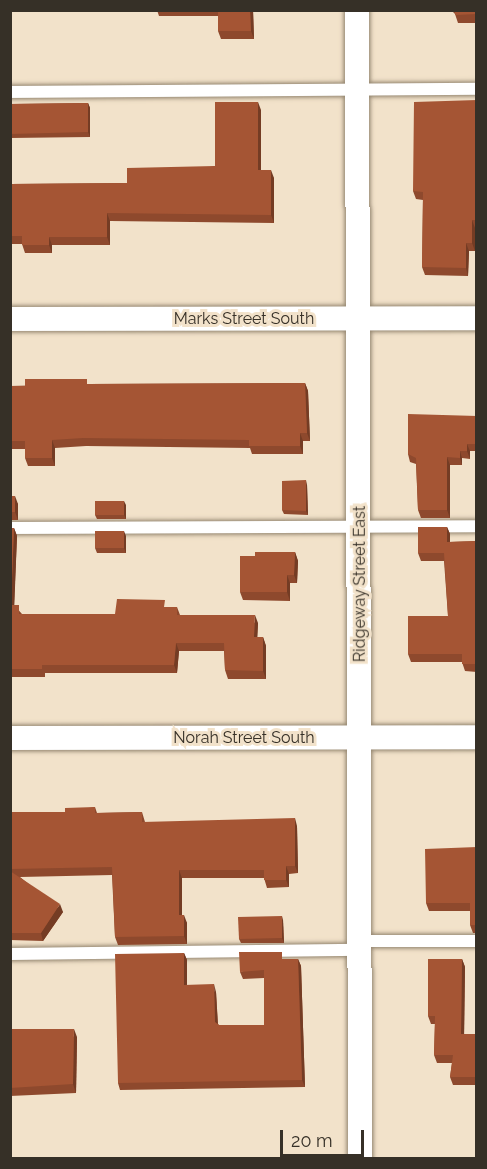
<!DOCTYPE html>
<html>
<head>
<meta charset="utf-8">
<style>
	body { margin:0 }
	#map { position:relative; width:487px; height:1169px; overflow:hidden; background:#f2e2ca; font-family:Raleway,sans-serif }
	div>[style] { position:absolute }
	.roads { filter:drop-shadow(0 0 2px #958771) drop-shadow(0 0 2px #958771) }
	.lane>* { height:12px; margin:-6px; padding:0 6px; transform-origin:6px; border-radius:6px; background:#fff }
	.street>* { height:24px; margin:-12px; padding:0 12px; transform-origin:12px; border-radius:12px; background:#fff }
	.wall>* { inset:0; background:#8e492d }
	.shaded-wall>* { inset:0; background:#743c24 }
	.building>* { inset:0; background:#a55534 }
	span { translate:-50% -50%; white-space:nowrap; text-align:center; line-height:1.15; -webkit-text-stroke:6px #f2e2ca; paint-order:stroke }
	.street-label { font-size:16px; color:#363027 }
	.frame { position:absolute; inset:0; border:12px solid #363027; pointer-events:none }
	.scale { position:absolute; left:280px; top:1130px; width:84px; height:27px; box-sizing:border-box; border:3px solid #363027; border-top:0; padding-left:8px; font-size:18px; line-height:21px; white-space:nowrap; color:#363027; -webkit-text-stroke:4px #f2e2ca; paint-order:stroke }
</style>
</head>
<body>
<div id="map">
	<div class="roads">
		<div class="lane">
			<div style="left:10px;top:92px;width:466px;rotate:-0.4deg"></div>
			<div style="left:10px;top:528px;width:466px;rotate:-0.2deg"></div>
			<div style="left:361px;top:941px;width:115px"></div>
			<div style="left:10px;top:954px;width:351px;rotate:-0.7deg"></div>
		</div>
		<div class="street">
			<div style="left:357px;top:10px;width:1148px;rotate:89.85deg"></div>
			<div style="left:10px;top:319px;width:466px;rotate:-0.1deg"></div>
			<div style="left:10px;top:738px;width:466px;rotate:-0.1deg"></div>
		</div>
	</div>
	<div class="wall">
		<div style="clip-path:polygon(157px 10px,253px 10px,254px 39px,221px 39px,218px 31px,218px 16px,159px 16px)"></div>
		<div style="clip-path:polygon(451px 10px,477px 10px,477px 23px,458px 23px,455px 14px)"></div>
		<div style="clip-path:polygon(477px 100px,477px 228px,475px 228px,475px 251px,469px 251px,468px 276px,425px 275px,422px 267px,423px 200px,416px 199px,413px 191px)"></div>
		<div style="clip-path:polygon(88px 103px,90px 108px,90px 137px,10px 138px,10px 104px)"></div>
		<div style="clip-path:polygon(261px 110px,261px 170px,274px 178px,274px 223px,110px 221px,110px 245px,52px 245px,52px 253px,25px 253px,22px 244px,12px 244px,10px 240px,10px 184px,127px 183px,215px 166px)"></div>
		<div style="clip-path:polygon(305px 383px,308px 391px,310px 441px,303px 441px,303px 454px,252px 454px,250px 448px,86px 446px,55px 448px,55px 466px,28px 466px,25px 458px,25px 449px,10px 449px,10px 386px,89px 384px)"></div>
		<div style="clip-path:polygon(477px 416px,477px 451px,470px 451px,470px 459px,462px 458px,462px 465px,450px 465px,450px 518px,421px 518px,418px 510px,416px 464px,410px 462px,408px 454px)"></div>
		<div style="clip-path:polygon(307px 485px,308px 515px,284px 514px,282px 510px)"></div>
		<div style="clip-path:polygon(10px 496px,18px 504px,18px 520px,10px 520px)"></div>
		<div style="clip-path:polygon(126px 505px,126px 519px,97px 519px,95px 515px)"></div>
		<div style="clip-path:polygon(447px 527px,450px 534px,450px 542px,477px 541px,477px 672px,465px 671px,462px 662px,411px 662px,408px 654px,448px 616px,444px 561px,421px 561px,418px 553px)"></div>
		<div style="clip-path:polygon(10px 528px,14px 528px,17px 536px,14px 605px,22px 614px,115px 614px,167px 607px,177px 607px,180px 615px,258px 623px,257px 637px,263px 637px,266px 646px,266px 679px,228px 679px,225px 670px,224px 651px,179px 651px,177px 673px,45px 673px,45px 677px,10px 677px)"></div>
		<div style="clip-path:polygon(126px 536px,126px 553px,97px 553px,95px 548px)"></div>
		<div style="clip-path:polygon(295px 552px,298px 561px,297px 583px,290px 583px,290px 601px,243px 600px,240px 592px,255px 556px)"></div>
		<div style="clip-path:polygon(95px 807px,97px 813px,142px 812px,145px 822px,297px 826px,298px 873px,289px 874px,289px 887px,267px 888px,264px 878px,182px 878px,182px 915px,187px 923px,187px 944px,118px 945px,115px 937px,112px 875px,20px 877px,63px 912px,43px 941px,10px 940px,10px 812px,65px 812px)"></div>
		<div style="clip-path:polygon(477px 847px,477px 933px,473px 933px,470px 925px,470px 911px,429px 911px,426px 903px)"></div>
		<div style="clip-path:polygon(283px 920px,284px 943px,241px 943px,239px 939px)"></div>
		<div style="clip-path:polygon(184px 953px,187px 960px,187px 985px,216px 992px,218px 1024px,219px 1025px,264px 1025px,264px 978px,243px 979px,240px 972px,284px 959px,298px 959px,301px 966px,305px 1087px,120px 1090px,118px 1083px)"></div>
		<div style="clip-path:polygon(462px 959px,465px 967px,464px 1034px,477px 1034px,477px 1085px,453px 1085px,450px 1077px,452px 1063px,437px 1063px,434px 1055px,435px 1024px,431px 1024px,428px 1016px)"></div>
		<div style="clip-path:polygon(10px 1029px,77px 1037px,76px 1093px,10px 1096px)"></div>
	</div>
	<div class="shaded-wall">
		<div style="clip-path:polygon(250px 10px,253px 10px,254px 39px,251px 31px)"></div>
		<div style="clip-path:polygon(258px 102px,261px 110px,261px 178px,258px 170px)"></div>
		<div style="clip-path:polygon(88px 103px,90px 108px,90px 137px,88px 132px)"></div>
		<div style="clip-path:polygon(271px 170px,274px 178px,274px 223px,271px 215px)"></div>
		<div style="clip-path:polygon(107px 213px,110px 221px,110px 245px,107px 237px)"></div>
		<div style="clip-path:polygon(472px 220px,475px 228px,475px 251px,472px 243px)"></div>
		<div style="clip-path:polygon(49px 237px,52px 245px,52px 253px,49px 245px)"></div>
		<div style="clip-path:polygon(466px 243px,469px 251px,468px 276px,466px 268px)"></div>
		<div style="clip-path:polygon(305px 383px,308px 391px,310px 441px,307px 433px)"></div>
		<div style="clip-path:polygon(300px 433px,303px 441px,303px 454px,300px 446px)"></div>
		<div style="clip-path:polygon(52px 440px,55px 448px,55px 466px,52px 458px)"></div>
		<div style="clip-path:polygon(467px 444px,470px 451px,470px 459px,467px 451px)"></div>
		<div style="clip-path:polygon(460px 451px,462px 458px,462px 465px,460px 458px)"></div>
		<div style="clip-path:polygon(447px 457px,450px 465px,450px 518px,447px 510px)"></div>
		<div style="clip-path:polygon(306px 480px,307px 485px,308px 515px,306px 511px)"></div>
		<div style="clip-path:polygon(15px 496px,18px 504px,18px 520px,15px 512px)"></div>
		<div style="clip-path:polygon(124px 501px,126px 505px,126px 519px,124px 515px)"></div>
		<div style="clip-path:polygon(447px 527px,450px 534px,450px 550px,447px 542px)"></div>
		<div style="clip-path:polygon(14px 528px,17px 536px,14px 613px,11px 605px)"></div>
		<div style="clip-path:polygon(124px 531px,126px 536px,126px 553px,124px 548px)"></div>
		<div style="clip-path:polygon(295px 552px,298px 561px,297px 583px,294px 575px)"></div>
		<div style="clip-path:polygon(287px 575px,290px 583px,290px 601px,287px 592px)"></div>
		<div style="clip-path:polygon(255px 615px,258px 623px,257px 646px,254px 637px)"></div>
		<div style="clip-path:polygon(263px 637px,266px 646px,266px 679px,263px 671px)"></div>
		<div style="clip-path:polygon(176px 643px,179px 651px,177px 673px,174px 665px)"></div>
		<div style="clip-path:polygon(295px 818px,297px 826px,298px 873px,295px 866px)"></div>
		<div style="clip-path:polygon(286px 866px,289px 874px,289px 887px,286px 880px)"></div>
		<div style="clip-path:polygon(179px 870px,182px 878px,182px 923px,179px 915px)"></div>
		<div style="clip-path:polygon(60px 904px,63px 912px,43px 941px,41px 933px)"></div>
		<div style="clip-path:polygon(184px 915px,187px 923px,187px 944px,184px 936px)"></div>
		<div style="clip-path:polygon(282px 916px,283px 920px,284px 943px,282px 938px)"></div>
		<div style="clip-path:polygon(184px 953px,187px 960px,187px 993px,184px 985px)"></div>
		<div style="clip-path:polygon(298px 959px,301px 966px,305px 1087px,302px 1080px)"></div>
		<div style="clip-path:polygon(462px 959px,465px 967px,464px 1041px,461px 1034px)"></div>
		<div style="clip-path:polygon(214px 984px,216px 992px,218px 1029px,215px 1022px)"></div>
		<div style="clip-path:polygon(74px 1029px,77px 1037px,76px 1093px,73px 1084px)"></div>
	</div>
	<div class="building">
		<div style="clip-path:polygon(218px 10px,250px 10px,251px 31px,218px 31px)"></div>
		<div style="clip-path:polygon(455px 10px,477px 10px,477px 14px,455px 15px)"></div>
		<div style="clip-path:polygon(477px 100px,477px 194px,475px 220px,472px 220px,472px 243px,466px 243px,466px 268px,422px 267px,423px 192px,413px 191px,414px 102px)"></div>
		<div style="clip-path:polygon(215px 102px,258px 102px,258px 170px,271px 170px,271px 215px,107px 213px,107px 237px,49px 237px,49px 245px,22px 245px,22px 236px,10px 236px,10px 184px,127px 183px,127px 168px,215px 166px)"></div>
		<div style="clip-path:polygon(88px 103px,88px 132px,10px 134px,10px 104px)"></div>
		<div style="clip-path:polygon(25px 379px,87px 379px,87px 384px,305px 383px,307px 433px,300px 433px,300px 446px,249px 446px,249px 440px,83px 438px,52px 440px,52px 458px,25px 458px,25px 441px,10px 441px,10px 386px,25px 386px)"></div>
		<div style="clip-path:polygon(408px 414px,477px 416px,477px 444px,467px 444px,467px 451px,460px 451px,460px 458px,447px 457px,447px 510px,418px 510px,416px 458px,408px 454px)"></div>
		<div style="clip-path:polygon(306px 480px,306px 511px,282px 510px,282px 481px)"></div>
		<div style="clip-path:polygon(10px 496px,15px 496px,15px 512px,10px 512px)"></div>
		<div style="clip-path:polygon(95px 501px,124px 501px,124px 515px,95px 515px)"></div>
		<div style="clip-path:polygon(418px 527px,447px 527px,447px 542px,477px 541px,477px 664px,462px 664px,462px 654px,408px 654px,408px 616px,448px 616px,444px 553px,418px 553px)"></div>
		<div style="clip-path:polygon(10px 528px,14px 528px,11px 605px,19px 605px,19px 614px,115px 614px,117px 599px,165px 600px,164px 607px,177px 607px,177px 615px,255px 615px,254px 637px,263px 637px,263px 671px,225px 670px,224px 643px,176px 643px,174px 665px,42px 665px,42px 669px,10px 669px)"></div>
		<div style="clip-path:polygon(95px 531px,124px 531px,124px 548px,95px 548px)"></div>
		<div style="clip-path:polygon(255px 552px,295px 552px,294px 575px,287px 575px,287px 592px,240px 592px,240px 556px,255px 556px)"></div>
		<div style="clip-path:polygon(95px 807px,95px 813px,142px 812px,142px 822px,295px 818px,295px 866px,286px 866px,286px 880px,264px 880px,264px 870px,179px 870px,179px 915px,184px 915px,184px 936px,115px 937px,112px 867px,10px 869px,10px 812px,65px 812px,65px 808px)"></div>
		<div style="clip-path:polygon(477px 847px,477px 925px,470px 925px,470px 903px,426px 903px,425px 849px)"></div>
		<div style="clip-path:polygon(10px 871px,60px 904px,41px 933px,10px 933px)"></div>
		<div style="clip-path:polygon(282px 916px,282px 938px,239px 939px,238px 917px)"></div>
		<div style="clip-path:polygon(239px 952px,282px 952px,282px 959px,298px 959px,302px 1080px,118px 1083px,115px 954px,184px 953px,184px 985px,214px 984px,215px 1022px,219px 1025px,264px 1025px,264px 970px,240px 972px)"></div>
		<div style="clip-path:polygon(428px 959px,462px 959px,461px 1034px,477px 1034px,477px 1077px,450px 1077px,453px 1055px,434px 1055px,435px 1016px,428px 1016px)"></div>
		<div style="clip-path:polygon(10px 1029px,74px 1029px,73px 1084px,10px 1088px)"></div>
	</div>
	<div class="street-label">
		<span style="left:244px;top:319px">Marks Street South</span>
		<span style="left:360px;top:584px;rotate:-90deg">Ridgeway Street East</span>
		<span style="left:244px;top:738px">Norah Street South</span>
	</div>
	<div class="frame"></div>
	<div class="scale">20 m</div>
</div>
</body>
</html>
